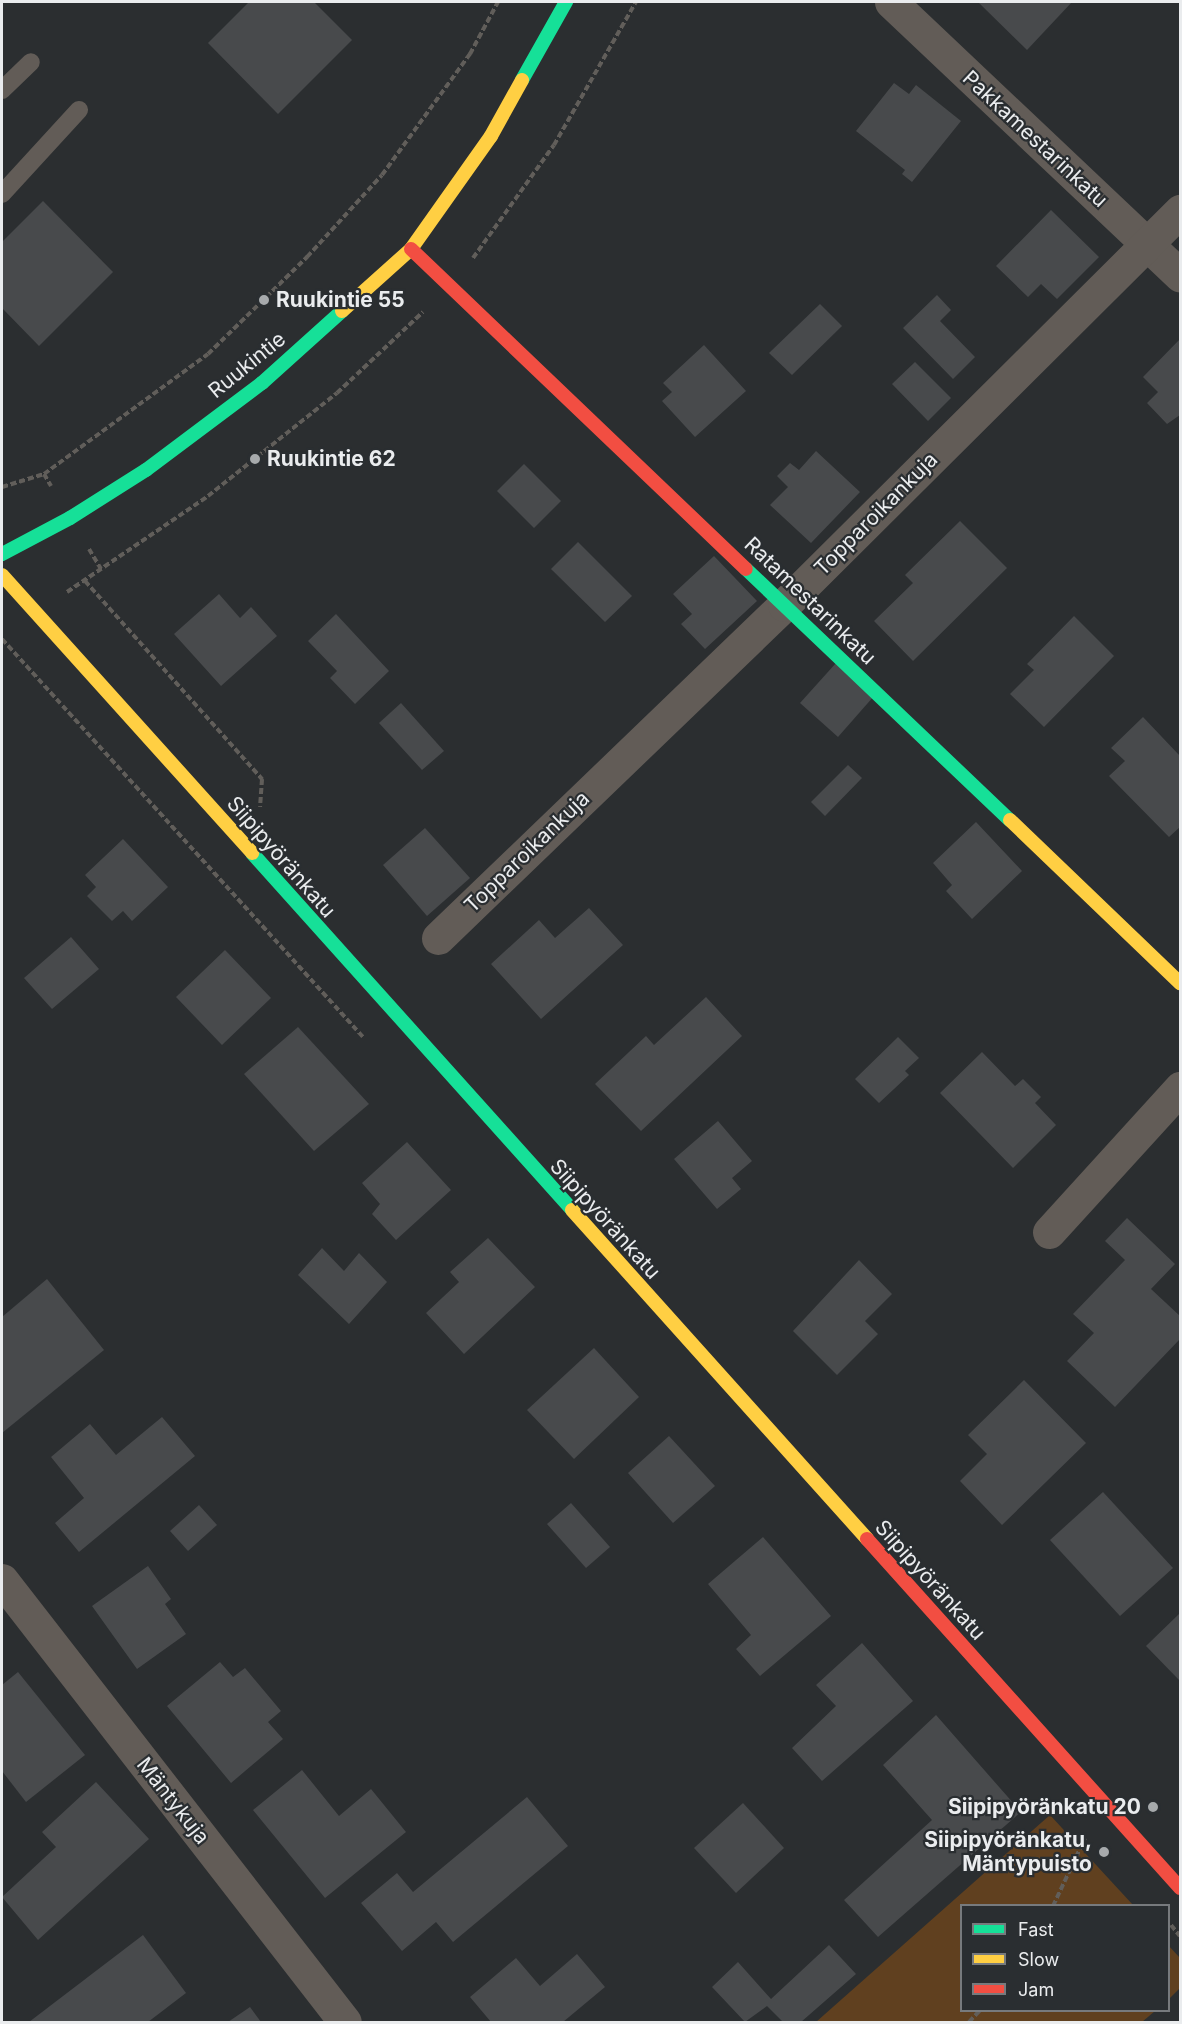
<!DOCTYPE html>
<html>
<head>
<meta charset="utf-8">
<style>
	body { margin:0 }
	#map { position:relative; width:1182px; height:2024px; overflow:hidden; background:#2b2e30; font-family:Inter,sans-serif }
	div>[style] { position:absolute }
	.green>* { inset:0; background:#60401f }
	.building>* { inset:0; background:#484a4c }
	.path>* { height:4px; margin-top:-2px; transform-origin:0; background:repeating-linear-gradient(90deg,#615e5a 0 6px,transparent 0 9px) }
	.lane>* { height:18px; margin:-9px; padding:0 9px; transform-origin:9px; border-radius:9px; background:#625c57 }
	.street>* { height:33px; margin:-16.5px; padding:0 16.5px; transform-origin:16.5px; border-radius:16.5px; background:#625c57 }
	.fast>* { height:14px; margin:-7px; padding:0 7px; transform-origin:7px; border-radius:7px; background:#16e098 }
	.slow>* { height:14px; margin:-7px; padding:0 7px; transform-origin:7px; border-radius:7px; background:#ffcf43 }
	.jam>* { height:14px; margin:-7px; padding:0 7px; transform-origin:7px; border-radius:7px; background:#f24e42 }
	.dots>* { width:16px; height:16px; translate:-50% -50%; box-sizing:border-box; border:3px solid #2a2e31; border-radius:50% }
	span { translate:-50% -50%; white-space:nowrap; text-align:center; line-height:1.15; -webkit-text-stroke:4.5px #2a2e31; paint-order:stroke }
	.street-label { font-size:21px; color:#eaecee }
	.poi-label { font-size:21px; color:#eaecee; font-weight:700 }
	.left { translate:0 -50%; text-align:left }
	.right { translate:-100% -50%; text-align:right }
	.frame { position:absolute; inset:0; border:3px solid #eaecee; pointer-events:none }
	.legend { position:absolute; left:960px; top:1904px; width:210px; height:108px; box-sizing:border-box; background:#2a2e31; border:2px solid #777a7d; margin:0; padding:8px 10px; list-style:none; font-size:18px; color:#eaecee }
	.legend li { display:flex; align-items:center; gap:12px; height:30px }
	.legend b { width:30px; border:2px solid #777a7d }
</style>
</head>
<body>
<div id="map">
	<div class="green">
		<div style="clip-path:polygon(1050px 1815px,1133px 1905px,962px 1906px,962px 2010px,1155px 2011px,1142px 2022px,816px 2022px)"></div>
		<div style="clip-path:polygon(1168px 1945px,1180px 1958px,1180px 1988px,1169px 1999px)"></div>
	</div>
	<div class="building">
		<div style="clip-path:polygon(249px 2px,314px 2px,352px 40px,278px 114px,208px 43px)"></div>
		<div style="clip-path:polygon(978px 2px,1072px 2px,1027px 50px)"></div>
		<div style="clip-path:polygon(894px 83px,909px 94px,916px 85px,961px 121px,912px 182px,902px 174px,905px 170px,856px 131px)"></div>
		<div style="clip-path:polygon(43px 201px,113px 272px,39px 346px,2px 308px,2px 242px)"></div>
		<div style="clip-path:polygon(1051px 210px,1099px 257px,1057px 299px,1041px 284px,1028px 297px,996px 266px)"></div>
		<div style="clip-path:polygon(937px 295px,951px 310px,940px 321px,975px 357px,953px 379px,903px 328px)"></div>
		<div style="clip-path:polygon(820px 304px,842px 326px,792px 375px,769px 353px)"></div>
		<div style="clip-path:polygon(1180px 339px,1180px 415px,1167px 424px,1147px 403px,1158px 392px,1143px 377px)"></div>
		<div style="clip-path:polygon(704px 345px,746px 391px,695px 437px,662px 401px,672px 392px,663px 383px)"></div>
		<div style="clip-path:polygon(915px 362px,951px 398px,928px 421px,892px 384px)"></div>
		<div style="clip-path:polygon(816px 451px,860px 492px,811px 543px,770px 505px,788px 487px,777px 476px,790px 463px,799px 470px)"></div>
		<div style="clip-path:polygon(524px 464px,561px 501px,534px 528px,497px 491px)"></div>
		<div style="clip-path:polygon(960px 521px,1007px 568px,913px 661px,874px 621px,913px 583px,905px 575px)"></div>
		<div style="clip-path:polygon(578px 542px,632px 596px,605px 622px,551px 569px)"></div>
		<div style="clip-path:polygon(714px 556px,757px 601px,705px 649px,681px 624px,692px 614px,673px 594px)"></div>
		<div style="clip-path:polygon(219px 594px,240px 618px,251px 607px,277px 636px,221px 686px,174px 634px)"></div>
		<div style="clip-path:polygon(336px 614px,389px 671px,355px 704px,330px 678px,337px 671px,308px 641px)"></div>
		<div style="clip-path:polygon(1074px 616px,1114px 656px,1044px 727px,1010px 694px,1034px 670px,1027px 664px)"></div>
		<div style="clip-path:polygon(836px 663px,874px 696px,838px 737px,800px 703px)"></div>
		<div style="clip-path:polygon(401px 703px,444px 751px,422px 770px,379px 723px)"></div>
		<div style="clip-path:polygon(1143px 717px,1180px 756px,1180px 827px,1169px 837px,1109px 776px,1125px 761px,1111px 748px)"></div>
		<div style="clip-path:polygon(848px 765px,862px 778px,825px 816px,811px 802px)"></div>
		<div style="clip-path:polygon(976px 822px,1022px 871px,972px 919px,946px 891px,952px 885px,933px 863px)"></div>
		<div style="clip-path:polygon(425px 828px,470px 878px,427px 916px,383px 865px)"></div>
		<div style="clip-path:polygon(123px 839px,168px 887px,132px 921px,123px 911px,112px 921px,87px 896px,96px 887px,85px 875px)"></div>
		<div style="clip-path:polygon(589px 908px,623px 945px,541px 1019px,491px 964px,539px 920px,555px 938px)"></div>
		<div style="clip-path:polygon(71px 937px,99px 969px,52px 1009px,24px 978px)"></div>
		<div style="clip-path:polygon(225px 950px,271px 998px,222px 1045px,176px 997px)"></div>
		<div style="clip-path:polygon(706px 997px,742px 1036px,641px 1131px,595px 1084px,646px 1036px,654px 1045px)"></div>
		<div style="clip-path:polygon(298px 1027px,369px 1104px,314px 1151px,244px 1074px)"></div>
		<div style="clip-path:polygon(898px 1037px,919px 1058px,905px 1071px,909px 1075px,879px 1103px,855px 1079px)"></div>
		<div style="clip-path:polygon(982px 1052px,1015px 1086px,1023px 1079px,1041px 1097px,1035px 1103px,1056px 1125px,1013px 1168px,940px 1093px)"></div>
		<div style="clip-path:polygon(718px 1121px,752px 1161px,732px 1178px,741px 1189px,717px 1209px,674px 1159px)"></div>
		<div style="clip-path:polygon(407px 1142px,451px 1190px,396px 1240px,372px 1214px,380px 1204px,362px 1183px)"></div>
		<div style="clip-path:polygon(1127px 1218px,1175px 1264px,1151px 1289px,1180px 1316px,1180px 1339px,1115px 1407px,1067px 1361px,1094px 1333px,1073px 1314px,1125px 1260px,1105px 1241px)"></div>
		<div style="clip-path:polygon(488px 1238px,535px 1287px,464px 1354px,426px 1313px,459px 1282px,450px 1272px)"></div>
		<div style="clip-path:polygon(322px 1248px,344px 1271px,359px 1253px,387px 1282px,349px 1324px,298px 1275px)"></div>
		<div style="clip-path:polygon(859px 1260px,892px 1294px,865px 1321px,878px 1334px,837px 1375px,793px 1331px)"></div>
		<div style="clip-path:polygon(47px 1279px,104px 1350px,2px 1433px,2px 1317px)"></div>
		<div style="clip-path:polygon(594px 1348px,639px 1397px,574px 1459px,527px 1410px)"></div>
		<div style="clip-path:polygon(1024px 1380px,1086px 1443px,1002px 1525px,960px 1481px,987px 1454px,968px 1435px)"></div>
		<div style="clip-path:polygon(162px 1417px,195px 1456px,79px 1552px,55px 1523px,84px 1498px,51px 1457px,90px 1424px,116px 1455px)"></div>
		<div style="clip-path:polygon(669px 1436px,715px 1486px,673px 1523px,628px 1473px)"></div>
		<div style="clip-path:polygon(1103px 1492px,1173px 1568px,1120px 1616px,1050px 1540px)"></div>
		<div style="clip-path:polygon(571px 1503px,610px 1547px,586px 1568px,547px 1524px)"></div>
		<div style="clip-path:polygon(199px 1505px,217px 1525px,188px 1551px,170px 1531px)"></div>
		<div style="clip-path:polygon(763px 1537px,831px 1616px,760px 1676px,736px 1649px,751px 1635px,708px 1584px)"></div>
		<div style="clip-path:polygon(148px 1566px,171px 1599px,165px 1604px,186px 1634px,137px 1669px,92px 1606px)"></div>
		<div style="clip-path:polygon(1180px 1613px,1180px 1681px,1146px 1646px)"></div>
		<div style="clip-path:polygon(862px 1643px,913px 1701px,822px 1781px,792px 1748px,836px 1706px,816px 1685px)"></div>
		<div style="clip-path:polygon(220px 1662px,233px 1677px,245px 1668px,281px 1711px,268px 1722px,283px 1739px,231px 1783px,167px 1706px)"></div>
		<div style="clip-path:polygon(18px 1672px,85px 1755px,26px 1802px,2px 1771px,2px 1685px)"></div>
		<div style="clip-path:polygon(936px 1715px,1021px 1812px,878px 1937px,844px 1900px,932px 1820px,883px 1765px)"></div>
		<div style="clip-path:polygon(302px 1770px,339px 1816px,371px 1789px,406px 1832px,325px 1898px,253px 1810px)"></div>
		<div style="clip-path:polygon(96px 1782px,149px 1839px,38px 1940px,2px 1897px,56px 1847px,42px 1832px)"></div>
		<div style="clip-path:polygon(527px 1797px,568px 1846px,453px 1942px,436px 1922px,402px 1951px,361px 1903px,397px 1873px,413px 1892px)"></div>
		<div style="clip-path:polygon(743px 1803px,784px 1848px,736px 1893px,694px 1848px)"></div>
		<div style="clip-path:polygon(143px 1935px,186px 1993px,148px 2022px,29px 2022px)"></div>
		<div style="clip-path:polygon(829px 1945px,856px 1974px,801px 2022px,783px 2022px,767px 2006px,745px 2022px,712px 1987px,738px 1962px,771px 1999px)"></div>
		<div style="clip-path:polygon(577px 1954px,605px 1987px,563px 2022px,491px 2022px,470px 1997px,516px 1958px,540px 1986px)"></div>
		<div style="clip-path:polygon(250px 2007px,261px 2022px,228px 2022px)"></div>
	</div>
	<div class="path">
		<div style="left:473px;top:258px;width:139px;rotate:-54.4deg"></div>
		<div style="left:554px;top:145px;width:165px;rotate:-60.2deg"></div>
		<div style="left:44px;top:474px;width:14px;rotate:60deg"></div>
		<div style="left:2px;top:487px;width:44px;rotate:-17.2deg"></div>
		<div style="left:44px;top:474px;width:203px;rotate:-36.2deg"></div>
		<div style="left:208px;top:354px;width:139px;rotate:-44.4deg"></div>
		<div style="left:307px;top:257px;width:111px;rotate:-47.6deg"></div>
		<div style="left:382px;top:175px;width:150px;rotate:-54deg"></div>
		<div style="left:470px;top:54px;width:59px;rotate:-61.7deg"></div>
		<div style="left:89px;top:549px;width:23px;rotate:59deg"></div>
		<div style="left:85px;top:581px;width:266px;rotate:48.2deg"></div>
		<div style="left:262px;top:779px;width:28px;rotate:94deg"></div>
		<div style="left:67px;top:592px;width:171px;rotate:-34.2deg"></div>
		<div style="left:208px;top:496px;width:165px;rotate:-38.6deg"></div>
		<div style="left:337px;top:393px;width:118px;rotate:-43.3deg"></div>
		<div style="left:2px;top:639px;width:537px;rotate:47.79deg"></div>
		<div style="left:1053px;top:1906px;width:75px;rotate:-64.8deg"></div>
		<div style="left:1171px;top:1925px;width:14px;rotate:51deg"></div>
		<div style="left:969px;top:2022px;width:16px;rotate:-47deg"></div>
	</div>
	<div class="lane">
		<div style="left:2px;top:90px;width:40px;rotate:-44deg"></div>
		<div style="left:2px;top:194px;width:114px;rotate:-47.5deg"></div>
	</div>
	<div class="street">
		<div style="left:891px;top:2px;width:398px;rotate:43.4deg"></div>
		<div style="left:438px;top:938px;width:480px;rotate:-43.9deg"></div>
		<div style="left:784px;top:605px;width:559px;rotate:-44.85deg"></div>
		<div style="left:1049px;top:1232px;width:195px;rotate:-47.7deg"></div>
		<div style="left:2px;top:1580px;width:559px;rotate:52.19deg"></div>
	</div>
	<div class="fast">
		<div style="left:522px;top:80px;width:90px;rotate:-60.6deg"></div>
		<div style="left:2px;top:554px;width:77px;rotate:-27.9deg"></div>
		<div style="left:70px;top:518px;width:90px;rotate:-32.3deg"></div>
		<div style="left:146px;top:470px;width:145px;rotate:-36.9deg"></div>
		<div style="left:262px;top:383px;width:108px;rotate:-42deg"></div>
		<div style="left:746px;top:569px;width:364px;rotate:43.6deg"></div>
		<div style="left:252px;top:853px;width:479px;rotate:48.1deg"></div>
	</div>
	<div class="slow">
		<div style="left:342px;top:311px;width:93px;rotate:-41.9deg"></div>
		<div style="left:411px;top:249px;width:138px;rotate:-54.7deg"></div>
		<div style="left:491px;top:136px;width:64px;rotate:-61deg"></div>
		<div style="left:2px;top:575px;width:374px;rotate:48deg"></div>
		<div style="left:1010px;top:820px;width:236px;rotate:43.8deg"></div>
		<div style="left:572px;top:1210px;width:442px;rotate:48.1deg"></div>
	</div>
	<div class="jam">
		<div style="left:411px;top:249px;width:463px;rotate:43.7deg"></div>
		<div style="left:867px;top:1539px;width:469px;rotate:48.1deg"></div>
	</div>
	<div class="dots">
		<div style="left:264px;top:300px;background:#a7aaac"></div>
		<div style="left:255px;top:459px;background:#a7aaac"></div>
		<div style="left:1153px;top:1807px;background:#a7aaac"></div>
		<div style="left:1104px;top:1852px;background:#a7aaac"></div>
	</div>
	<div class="street-label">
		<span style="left:1035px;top:139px;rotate:43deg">Pakkamestarinkatu</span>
		<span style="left:247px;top:365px;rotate:-39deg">Ruukintie</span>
		<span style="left:876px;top:514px;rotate:-45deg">Topparoikankuja</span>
		<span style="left:810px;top:601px;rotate:44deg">Ratamestarinkatu</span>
		<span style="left:527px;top:852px;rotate:-44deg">Topparoikankuja</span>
		<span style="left:281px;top:857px;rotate:49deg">Siipipyöränkatu</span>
		<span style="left:605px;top:1219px;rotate:48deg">Siipipyöränkatu</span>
		<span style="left:930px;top:1580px;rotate:48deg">Siipipyöränkatu</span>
		<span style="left:173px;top:1801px;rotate:52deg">Mäntykuja</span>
	</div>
	<div class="poi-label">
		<span class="left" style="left:276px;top:300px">Ruukintie 55</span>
		<span class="left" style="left:267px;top:459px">Ruukintie 62</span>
		<span class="right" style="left:1141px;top:1807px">Siipipyöränkatu 20</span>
		<span class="right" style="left:1092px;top:1852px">Siipipyöränkatu,<br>Mäntypuisto</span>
	</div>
	<div class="frame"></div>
	<ul class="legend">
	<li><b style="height:8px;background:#16e098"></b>Fast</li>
	<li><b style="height:8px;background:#ffcf43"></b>Slow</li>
	<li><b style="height:8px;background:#f24e42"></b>Jam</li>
	</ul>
</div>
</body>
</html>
